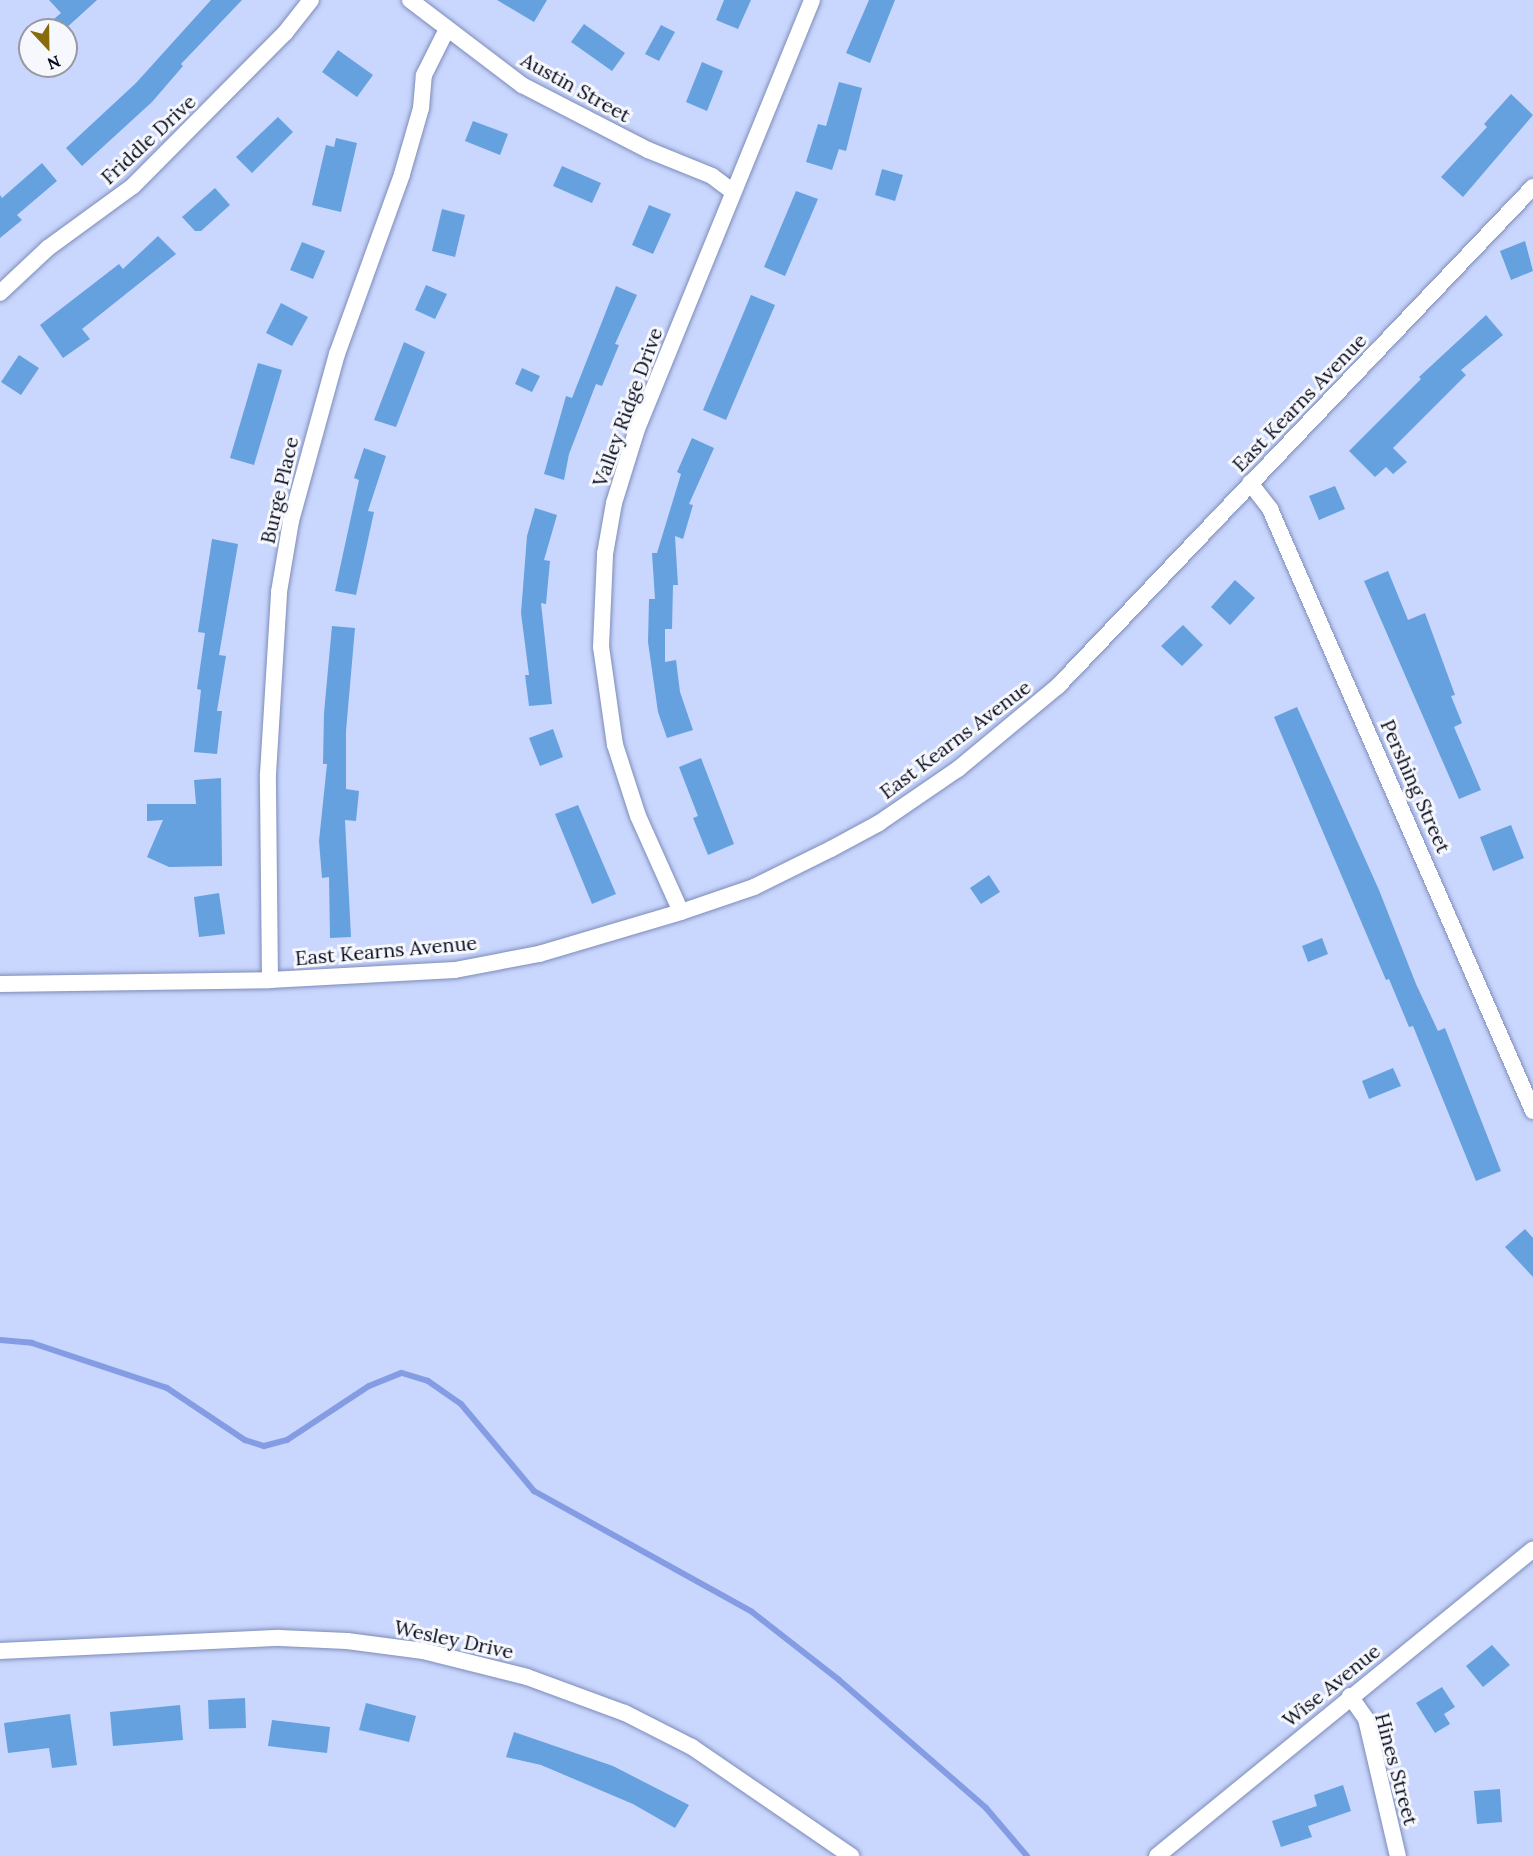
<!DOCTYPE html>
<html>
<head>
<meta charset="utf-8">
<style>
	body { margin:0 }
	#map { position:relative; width:1533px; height:1856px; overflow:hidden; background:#c9d6fd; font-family:Lora,serif }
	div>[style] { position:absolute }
	.stream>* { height:6px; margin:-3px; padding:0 3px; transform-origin:3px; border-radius:3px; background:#849ce3 }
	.building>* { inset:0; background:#65a1de }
	.roads { filter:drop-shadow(0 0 2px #7d8cb9) drop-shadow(0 0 2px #7d8cb9) }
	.minor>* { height:16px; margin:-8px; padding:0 8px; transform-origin:8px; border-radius:8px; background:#fff }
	span { translate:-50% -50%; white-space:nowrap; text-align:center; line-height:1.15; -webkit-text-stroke:6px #f6f8fd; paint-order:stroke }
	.street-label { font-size:20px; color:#060a1a }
	.north { position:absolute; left:18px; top:18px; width:60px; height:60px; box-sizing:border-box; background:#f6f8fd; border:2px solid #9699a2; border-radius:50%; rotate:158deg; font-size:16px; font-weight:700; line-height:24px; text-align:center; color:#060a1a }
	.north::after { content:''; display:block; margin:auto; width:21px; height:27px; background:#886c0a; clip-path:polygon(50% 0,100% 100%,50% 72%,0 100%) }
</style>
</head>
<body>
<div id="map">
	<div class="stream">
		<div style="left:0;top:1340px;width:32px;rotate:5deg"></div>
		<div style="left:32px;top:1343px;width:142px;rotate:18.4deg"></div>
		<div style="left:167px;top:1388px;width:94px;rotate:33.7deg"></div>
		<div style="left:245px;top:1440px;width:20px;rotate:18deg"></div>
		<div style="left:264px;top:1446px;width:24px;rotate:-15deg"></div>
		<div style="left:287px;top:1440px;width:98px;rotate:-33.4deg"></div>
		<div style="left:369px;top:1386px;width:35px;rotate:-22deg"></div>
		<div style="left:402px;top:1373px;width:27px;rotate:17deg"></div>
		<div style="left:428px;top:1381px;width:40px;rotate:34.9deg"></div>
		<div style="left:461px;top:1404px;width:114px;rotate:50deg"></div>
		<div style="left:534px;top:1491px;width:249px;rotate:29deg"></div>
		<div style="left:752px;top:1612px;width:110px;rotate:38deg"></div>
		<div style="left:839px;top:1680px;width:195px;rotate:41deg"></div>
		<div style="left:986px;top:1808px;width:63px;rotate:49.5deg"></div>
	</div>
	<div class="building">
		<div style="clip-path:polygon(49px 0,97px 0,64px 30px,41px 30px,61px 13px)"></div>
		<div style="clip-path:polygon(211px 0,242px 0,181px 64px,183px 66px,152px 102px,82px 166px,66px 148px,136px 83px)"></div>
		<div style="clip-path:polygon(497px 0,547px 0,534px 22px)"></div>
		<div style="clip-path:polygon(724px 0,751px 0,738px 29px,716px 20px)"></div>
		<div style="clip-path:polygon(869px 0,895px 0,870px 63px,846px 53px)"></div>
		<div style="clip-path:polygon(584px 24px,625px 53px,612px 71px,571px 42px)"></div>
		<div style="clip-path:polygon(661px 25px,675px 32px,659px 61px,645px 54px)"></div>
		<div style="clip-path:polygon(338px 50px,373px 75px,357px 97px,322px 72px)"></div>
		<div style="clip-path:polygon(702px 62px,723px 71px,707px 111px,686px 102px)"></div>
		<div style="clip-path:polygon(839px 82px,862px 88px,846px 151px,839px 149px,832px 170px,806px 162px,818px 124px,826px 126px)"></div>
		<div style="clip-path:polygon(1511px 94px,1533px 115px,1463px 197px,1441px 177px,1487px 127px,1484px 124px)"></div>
		<div style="clip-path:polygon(278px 117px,293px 132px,252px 173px,236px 157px)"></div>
		<div style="clip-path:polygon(473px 121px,508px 134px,500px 155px,465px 141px)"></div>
		<div style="clip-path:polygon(336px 138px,357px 143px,341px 212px,312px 205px,326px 145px,334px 147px)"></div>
		<div style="clip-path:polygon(42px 163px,57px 181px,17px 215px,22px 220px,0 238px,0 195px,2px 198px)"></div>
		<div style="clip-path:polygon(562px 166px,601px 183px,592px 203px,553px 186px)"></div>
		<div style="clip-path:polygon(882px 169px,903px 175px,895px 201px,875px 195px)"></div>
		<div style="clip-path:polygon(215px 188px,230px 205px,201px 231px,195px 231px,182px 217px)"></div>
		<div style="clip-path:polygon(796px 191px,818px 199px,785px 276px,764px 267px)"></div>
		<div style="clip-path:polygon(649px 205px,671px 214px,653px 254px,632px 245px)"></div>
		<div style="clip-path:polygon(442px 209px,465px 215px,455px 257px,432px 251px)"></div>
		<div style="clip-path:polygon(158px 236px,176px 254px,82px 329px,90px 339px,63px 358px,40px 325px,119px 264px,123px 269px)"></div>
		<div style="clip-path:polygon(1525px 241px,1533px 271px,1511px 280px,1500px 251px)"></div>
		<div style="clip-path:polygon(302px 242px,325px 251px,313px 279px,290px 270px)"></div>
		<div style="clip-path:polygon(426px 285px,447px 294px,435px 319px,415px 310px)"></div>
		<div style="clip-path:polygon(616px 286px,637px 295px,615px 344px,619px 345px,602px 386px,596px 384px,569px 454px,564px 480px,544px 474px,566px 396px,572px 398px)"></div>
		<div style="clip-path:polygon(751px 295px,775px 305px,726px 420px,703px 410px)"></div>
		<div style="clip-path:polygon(281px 303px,308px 317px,292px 346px,266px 333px)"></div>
		<div style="clip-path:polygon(1486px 315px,1503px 335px,1461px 370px,1466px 375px,1393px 448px,1407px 462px,1393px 474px,1386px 467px,1375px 477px,1349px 451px,1421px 379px,1419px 377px)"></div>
		<div style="clip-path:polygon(404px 342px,425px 352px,396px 427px,374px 420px)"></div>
		<div style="clip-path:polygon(19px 355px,39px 368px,21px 395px,1px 382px)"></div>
		<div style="clip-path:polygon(258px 363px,282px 370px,254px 465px,230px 458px)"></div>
		<div style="clip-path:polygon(522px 368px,540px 376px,532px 392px,515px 384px)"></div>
		<div style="clip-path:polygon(692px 438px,714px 448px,689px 504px,693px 505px,683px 539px,675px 536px,678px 585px,673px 585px,672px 629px,665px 629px,665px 662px,676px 660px,680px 692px,693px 730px,667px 738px,658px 712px,648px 642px,649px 599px,655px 599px,652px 553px,657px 553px,681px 474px,677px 472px)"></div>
		<div style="clip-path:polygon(364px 448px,386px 456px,368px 511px,374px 512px,356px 595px,335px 591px,359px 480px,354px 478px)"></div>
		<div style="clip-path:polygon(1335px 486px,1345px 509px,1319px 520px,1309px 496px)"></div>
		<div style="clip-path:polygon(535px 508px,557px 515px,544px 560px,550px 561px,546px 604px,541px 603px,552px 704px,529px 706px,525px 675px,529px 675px,521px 613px,527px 536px)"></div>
		<div style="clip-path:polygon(212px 539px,238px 544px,219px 655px,226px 656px,217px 711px,222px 711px,217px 754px,194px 752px,201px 690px,197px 689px,205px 633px,198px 632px)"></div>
		<div style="clip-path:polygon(1388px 571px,1408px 620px,1425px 613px,1455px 695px,1451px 696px,1462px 723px,1454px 727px,1481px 790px,1459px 799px,1364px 581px)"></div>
		<div style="clip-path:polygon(1235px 580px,1255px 598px,1230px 625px,1211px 607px)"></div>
		<div style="clip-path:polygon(1183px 625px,1203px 645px,1182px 666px,1161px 646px)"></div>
		<div style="clip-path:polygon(332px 626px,355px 628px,346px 731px,346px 789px,359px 791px,356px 821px,345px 820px,351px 937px,330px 938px,329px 877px,322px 878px,319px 841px,327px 764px,323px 764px,324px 713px)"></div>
		<div style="clip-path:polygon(1297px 707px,1379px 890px,1416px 984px,1438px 1031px,1445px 1028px,1501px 1171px,1476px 1181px,1413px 1026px,1409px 1027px,1389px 979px,1386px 980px,1274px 717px)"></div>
		<div style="clip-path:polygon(553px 729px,563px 757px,540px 766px,529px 738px)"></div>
		<div style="clip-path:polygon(701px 758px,734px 844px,708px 855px,693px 818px,698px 816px,679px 767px)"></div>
		<div style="clip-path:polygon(221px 778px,222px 866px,169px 867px,147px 857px,163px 820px,147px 821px,147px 804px,196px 804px,194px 780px)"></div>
		<div style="clip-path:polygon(578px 805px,616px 894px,592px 904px,555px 814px)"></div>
		<div style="clip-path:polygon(1511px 825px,1524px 858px,1493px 871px,1480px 837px)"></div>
		<div style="clip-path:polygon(989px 875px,1000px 892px,981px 904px,970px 888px)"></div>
		<div style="clip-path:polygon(219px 893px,225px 934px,199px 937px,194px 897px)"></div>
		<div style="clip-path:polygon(1322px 938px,1328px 954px,1308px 962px,1302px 946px)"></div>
		<div style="clip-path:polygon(1393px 1068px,1401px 1086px,1369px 1099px,1362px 1081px)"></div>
		<div style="clip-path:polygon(1525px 1229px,1533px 1238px,1533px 1277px,1505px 1247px)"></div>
		<div style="clip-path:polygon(1492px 1645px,1510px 1665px,1483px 1687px,1466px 1666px)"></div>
		<div style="clip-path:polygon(1442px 1687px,1455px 1707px,1444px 1714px,1450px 1724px,1435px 1733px,1416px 1703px)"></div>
		<div style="clip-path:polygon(245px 1698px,246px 1728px,209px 1729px,208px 1700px)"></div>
		<div style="clip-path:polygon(366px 1703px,416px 1716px,409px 1742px,359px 1730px)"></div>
		<div style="clip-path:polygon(180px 1705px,183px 1740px,113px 1746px,110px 1712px)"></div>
		<div style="clip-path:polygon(70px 1714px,77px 1765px,52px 1768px,49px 1748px,8px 1753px,4px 1723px)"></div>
		<div style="clip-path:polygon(272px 1720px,330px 1727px,327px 1753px,268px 1746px)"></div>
		<div style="clip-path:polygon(514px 1732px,613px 1766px,689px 1805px,675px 1828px,633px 1804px,541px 1765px,506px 1757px)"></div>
		<div style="clip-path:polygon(1343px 1785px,1351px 1811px,1308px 1826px,1312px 1837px,1281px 1847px,1272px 1821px,1317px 1806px,1314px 1795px)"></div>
		<div style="clip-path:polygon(1500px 1789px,1502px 1822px,1477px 1824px,1474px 1791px)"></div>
	</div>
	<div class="roads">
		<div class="minor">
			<div style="left:410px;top:0;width:141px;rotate:37.2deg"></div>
			<div style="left:522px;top:85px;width:142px;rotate:27.3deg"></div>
			<div style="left:648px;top:150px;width:69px;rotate:22.1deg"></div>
			<div style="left:712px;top:176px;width:26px;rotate:37deg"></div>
			<div style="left:0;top:293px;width:66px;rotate:-43.2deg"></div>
			<div style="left:48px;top:248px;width:105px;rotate:-36.1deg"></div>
			<div style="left:133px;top:186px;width:216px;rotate:-45.2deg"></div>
			<div style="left:285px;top:33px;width:42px;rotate:-51.8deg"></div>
			<div style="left:1250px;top:483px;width:33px;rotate:52deg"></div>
			<div style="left:1270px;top:509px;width:657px;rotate:66.4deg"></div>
			<div style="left:681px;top:912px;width:105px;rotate:-114.1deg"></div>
			<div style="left:638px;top:816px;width:75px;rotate:-107.9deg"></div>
			<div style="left:615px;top:745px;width:99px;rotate:-98.1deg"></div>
			<div style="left:601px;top:647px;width:93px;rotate:-87.5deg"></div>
			<div style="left:605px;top:554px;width:52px;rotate:-80deg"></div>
			<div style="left:614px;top:503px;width:77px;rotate:-72.7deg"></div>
			<div style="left:637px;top:429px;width:463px;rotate:-67.8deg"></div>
			<div style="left:270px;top:980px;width:206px;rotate:-90.6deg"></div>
			<div style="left:268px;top:774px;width:182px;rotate:-86.5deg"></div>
			<div style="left:279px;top:592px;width:72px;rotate:-80.4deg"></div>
			<div style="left:291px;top:521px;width:173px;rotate:-74.6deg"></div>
			<div style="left:337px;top:354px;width:191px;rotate:-70.1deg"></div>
			<div style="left:402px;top:174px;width:69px;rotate:-73.9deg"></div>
			<div style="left:421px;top:108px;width:33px;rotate:-85deg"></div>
			<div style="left:424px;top:75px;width:49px;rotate:-63.4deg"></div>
			<div style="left:0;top:984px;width:270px;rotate:-0.8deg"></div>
			<div style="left:270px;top:980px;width:185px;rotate:-3.1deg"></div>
			<div style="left:455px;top:970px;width:86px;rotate:-10.8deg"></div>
			<div style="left:539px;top:954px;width:148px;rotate:-16.5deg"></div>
			<div style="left:681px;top:912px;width:77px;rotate:-18.9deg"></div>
			<div style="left:754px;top:887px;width:86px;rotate:-26.3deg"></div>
			<div style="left:831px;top:849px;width:55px;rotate:-28.4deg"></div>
			<div style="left:879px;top:823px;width:96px;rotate:-34.4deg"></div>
			<div style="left:958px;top:769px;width:130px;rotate:-39.7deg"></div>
			<div style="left:1058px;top:686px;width:689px;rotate:-46.41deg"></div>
			<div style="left:0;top:1651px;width:280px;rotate:-2.7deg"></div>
			<div style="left:280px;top:1638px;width:67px;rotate:2.6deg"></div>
			<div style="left:347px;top:1641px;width:77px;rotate:7.5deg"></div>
			<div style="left:423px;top:1651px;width:107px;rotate:14deg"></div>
			<div style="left:527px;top:1677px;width:104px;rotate:20.2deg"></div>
			<div style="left:625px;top:1713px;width:75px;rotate:26.9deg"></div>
			<div style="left:692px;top:1747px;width:193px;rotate:34.4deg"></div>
			<div style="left:1350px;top:1696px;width:28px;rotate:55deg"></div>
			<div style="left:1366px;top:1719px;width:141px;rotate:76.9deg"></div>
			<div style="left:1157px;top:1856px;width:485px;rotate:-39.2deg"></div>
		</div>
	</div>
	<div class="street-label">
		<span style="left:576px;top:87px;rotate:29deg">Austin Street</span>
		<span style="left:148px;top:139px;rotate:-43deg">Friddle Drive</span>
		<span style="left:1299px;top:402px;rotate:-46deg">East Kearns Avenue</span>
		<span style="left:627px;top:407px;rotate:-70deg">Valley Ridge Drive</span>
		<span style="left:279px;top:490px;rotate:-77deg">Burge Place</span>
		<span style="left:955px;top:739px;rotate:-37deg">East Kearns Avenue</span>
		<span style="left:1416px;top:786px;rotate:66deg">Pershing Street</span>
		<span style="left:386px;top:950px;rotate:-5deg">East Kearns Avenue</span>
		<span style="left:454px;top:1639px;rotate:12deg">Wesley Drive</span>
		<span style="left:1331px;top:1685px;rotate:-39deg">Wise Avenue</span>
		<span style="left:1397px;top:1769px;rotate:75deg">Hines Street</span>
	</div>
	<div class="north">N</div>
</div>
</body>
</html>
